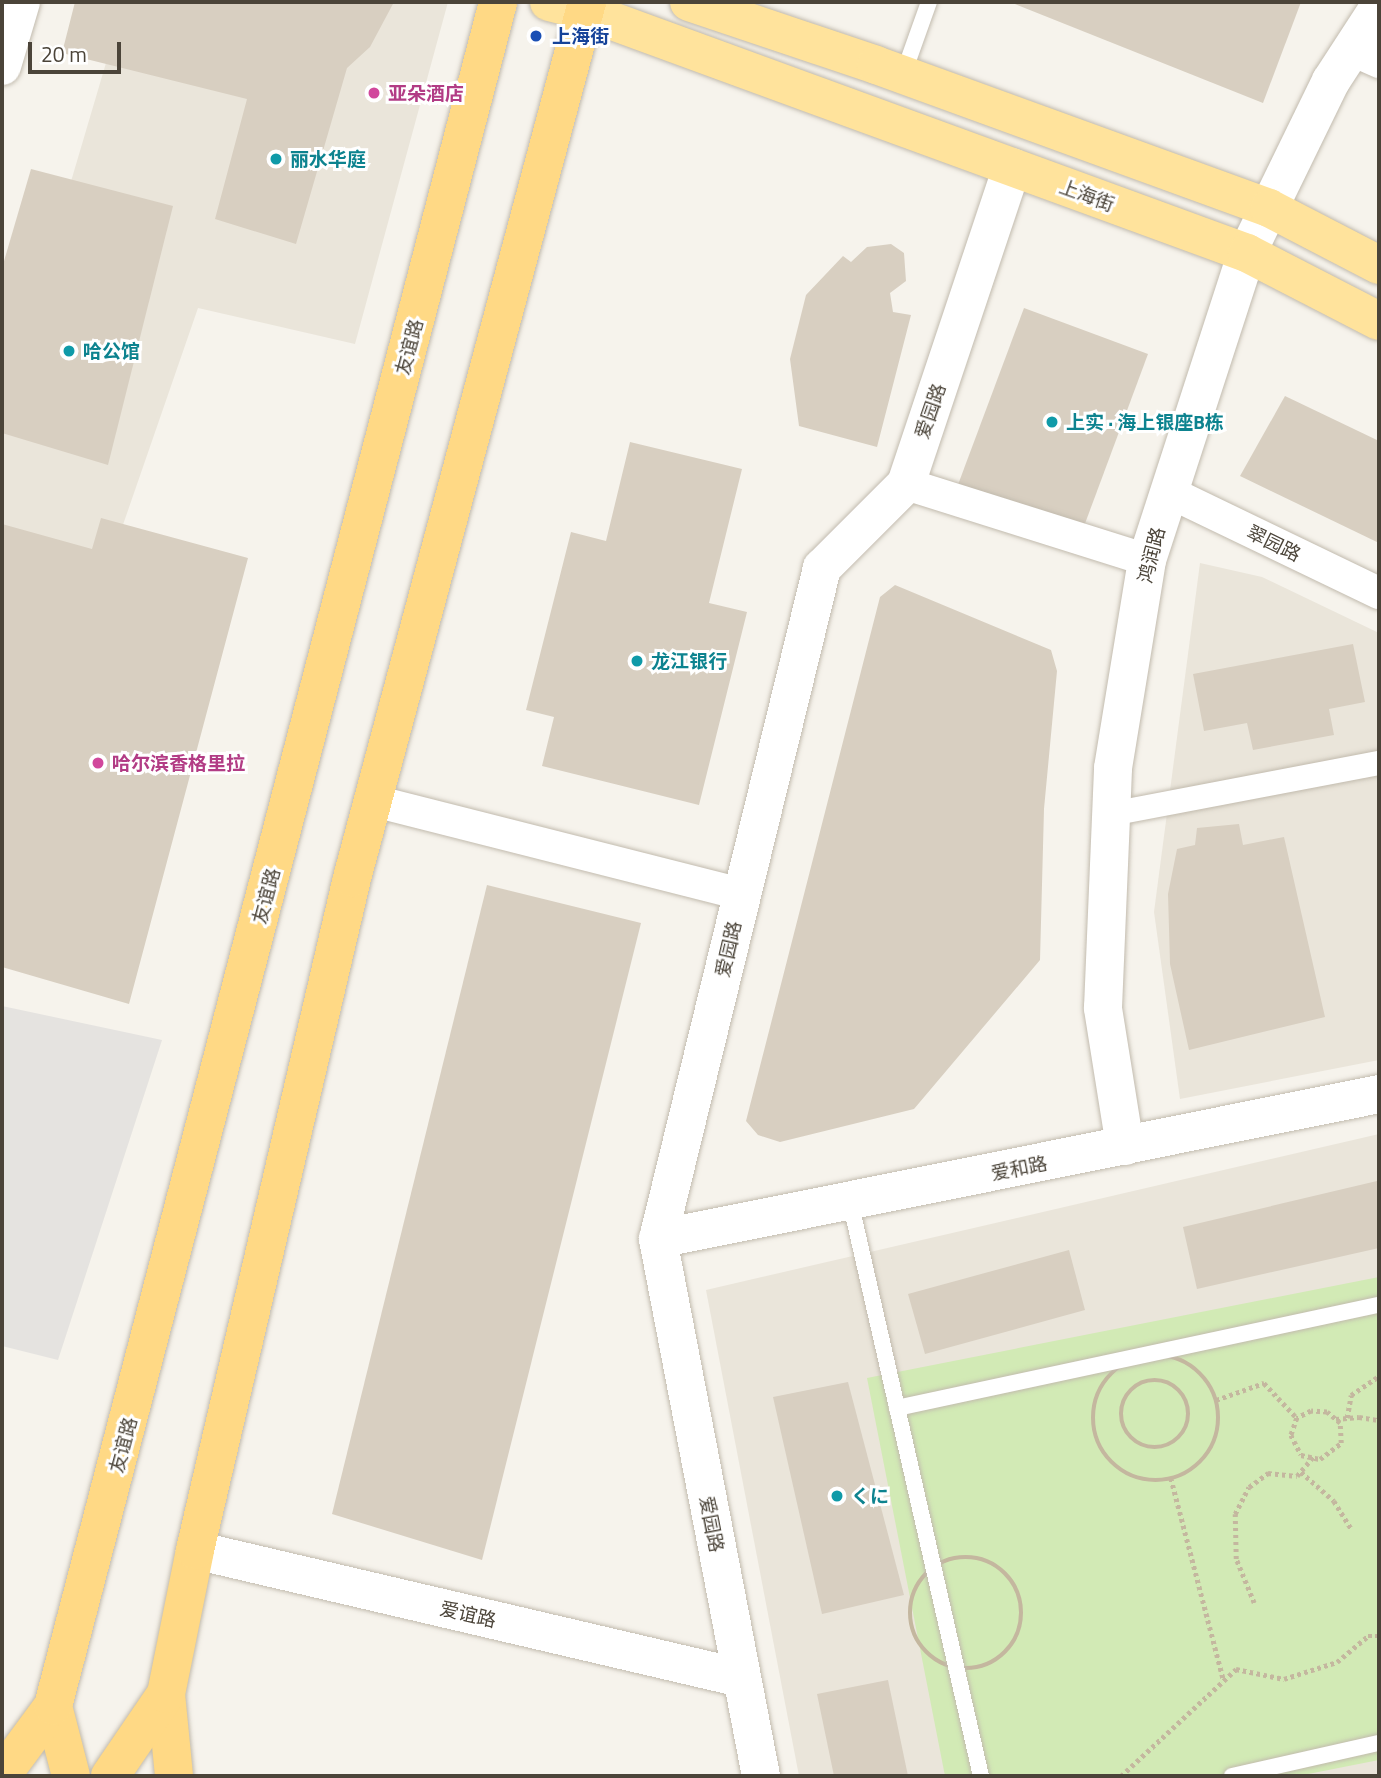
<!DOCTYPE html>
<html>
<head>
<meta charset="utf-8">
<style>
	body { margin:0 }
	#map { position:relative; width:1381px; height:1778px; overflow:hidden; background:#f6f3ec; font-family:"Titillium Web","Noto Sans SC","Noto Sans JP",sans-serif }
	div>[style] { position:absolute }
	.residential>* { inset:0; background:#eae5da }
	.green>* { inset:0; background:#d2eab5 }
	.parking>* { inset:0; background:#e5e3e0 }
	.building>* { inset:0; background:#d8cfc1 }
	.path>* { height:4.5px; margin-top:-2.25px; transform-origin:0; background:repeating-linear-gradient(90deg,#c4b79f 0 3.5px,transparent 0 7px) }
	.path>.ring { margin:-2.25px; padding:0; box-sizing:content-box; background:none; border:4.5px solid #c4b79f; border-radius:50% }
	.roads { filter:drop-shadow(0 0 2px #c2bbae) drop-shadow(0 0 2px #c2bbae) }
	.service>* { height:16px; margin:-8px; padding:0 8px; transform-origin:8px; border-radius:8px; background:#fff }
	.pedestrian>* { height:24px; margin:-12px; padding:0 12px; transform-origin:12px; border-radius:12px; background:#fff }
	.minor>* { height:32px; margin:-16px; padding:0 16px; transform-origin:16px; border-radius:16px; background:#fff }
	.tertiary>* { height:38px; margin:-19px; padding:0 19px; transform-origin:19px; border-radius:19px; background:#fff }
	.primary>* { height:38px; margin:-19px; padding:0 19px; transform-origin:19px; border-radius:19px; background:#ffe39c }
	.trunk>* { height:38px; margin:-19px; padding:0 19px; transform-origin:19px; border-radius:19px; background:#ffd985 }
	.dots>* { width:19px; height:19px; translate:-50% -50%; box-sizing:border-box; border:4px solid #fff; border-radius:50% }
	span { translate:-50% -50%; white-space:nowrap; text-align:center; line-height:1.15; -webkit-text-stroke:6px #fff; paint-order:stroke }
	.transit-label { font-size:19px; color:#164399; font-weight:700 }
	.left { translate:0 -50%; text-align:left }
	.hotel-label { font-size:19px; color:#b23c85; font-weight:700 }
	.culture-label { font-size:19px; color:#0d838f; font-weight:700 }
	.street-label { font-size:19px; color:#4b4439 }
	.frame { position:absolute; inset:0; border:4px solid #4b4439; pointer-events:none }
	.scale { position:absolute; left:28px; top:42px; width:93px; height:32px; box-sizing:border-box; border:4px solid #4b4439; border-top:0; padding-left:9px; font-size:21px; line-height:24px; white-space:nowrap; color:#4b4439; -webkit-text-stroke:5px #fff; paint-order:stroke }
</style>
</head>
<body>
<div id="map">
	<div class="residential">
		<div style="clip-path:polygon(124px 2px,448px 2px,355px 344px,198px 308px,107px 571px,2px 531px,2px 415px)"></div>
		<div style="clip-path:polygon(1200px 563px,1262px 577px,1379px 633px,1379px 1060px,1180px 1099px,1154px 912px)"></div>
		<div style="clip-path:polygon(1379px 1134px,1379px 1776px,799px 1776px,706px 1290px)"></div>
	</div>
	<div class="green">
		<div style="clip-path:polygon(1379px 1277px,1379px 1760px,1298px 1776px,945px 1776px,867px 1378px)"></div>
	</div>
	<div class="parking">
		<div style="clip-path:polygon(2px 1006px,162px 1040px,58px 1360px,2px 1346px)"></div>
	</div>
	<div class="building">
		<div style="clip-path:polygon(75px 2px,394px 2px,370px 47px,347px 68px,296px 244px,215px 219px,247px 99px,62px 53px)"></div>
		<div style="clip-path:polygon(1010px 2px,1301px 2px,1263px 103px)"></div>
		<div style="clip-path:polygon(31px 169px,173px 206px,108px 465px,2px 433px,2px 268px)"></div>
		<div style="clip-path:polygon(891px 244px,904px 253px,906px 281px,890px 293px,893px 312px,911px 315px,877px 447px,799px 426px,790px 359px,806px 295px,843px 256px,851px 262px,867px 247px)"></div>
		<div style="clip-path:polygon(1024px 308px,1148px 354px,1080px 537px,956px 490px)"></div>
		<div style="clip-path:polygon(1285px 396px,1379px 441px,1379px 543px,1240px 476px)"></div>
		<div style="clip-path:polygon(630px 442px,742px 469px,709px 603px,747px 612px,699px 805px,542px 766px,554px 717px,526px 710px,571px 532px,606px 541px)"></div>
		<div style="clip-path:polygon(101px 518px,248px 558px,129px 1004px,2px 967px,2px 524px,92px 549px)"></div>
		<div style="clip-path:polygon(895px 585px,1051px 650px,1057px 671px,1044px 809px,1040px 960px,914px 1109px,780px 1142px,758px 1135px,746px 1121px,880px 597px)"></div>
		<div style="clip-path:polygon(1353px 644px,1365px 702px,1329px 709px,1334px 735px,1253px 750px,1247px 723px,1204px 731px,1193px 674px)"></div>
		<div style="clip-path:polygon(1239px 824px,1243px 845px,1284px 837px,1325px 1017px,1189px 1050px,1170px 964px,1168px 894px,1177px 849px,1195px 845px,1197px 828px)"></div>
		<div style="clip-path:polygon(487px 885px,641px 923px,482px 1560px,332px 1514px)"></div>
		<div style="clip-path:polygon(1377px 1181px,1379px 1248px,1197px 1289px,1183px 1227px)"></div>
		<div style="clip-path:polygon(1069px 1250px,1085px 1310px,925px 1354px,908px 1294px)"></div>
		<div style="clip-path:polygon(848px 1382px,904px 1595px,822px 1614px,773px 1397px)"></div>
		<div style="clip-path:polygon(888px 1680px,908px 1776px,834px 1776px,817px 1694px)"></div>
	</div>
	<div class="path">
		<div class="ring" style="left:1093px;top:1355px;width:121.5px;height:121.5px"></div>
		<div class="ring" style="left:1121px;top:1380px;width:63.5px;height:63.5px"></div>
		<div style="left:1216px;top:1400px;width:51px;rotate:-19.5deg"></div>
		<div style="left:1264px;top:1383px;width:48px;rotate:46.7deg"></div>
		<div style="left:1297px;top:1418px;width:18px;rotate:109deg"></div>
		<div style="left:1291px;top:1435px;width:22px;rotate:63deg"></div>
		<div style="left:1301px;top:1455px;width:19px;rotate:12deg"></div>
		<div style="left:1320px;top:1459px;width:26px;rotate:-37deg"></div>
		<div style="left:1341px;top:1443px;width:20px;rotate:-93deg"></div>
		<div style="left:1340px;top:1423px;width:17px;rotate:-140deg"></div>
		<div style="left:1327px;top:1412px;width:16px;rotate:-176deg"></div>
		<div style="left:1311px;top:1411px;width:16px;rotate:153deg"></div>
		<div style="left:1347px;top:1418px;width:23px;rotate:-80deg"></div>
		<div style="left:1351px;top:1395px;width:34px;rotate:-34deg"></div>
		<div style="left:1336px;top:1419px;width:23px;rotate:-5deg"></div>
		<div style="left:1359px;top:1417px;width:20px;rotate:9deg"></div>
		<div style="left:1301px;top:1472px;width:44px;rotate:41.3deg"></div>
		<div style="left:1334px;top:1501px;width:34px;rotate:58deg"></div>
		<div style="left:1171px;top:1478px;width:210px;rotate:75.4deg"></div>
		<div class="ring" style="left:910px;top:1557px;width:107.5px;height:107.5px"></div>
		<div style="left:1254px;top:1603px;width:48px;rotate:-112.2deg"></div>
		<div style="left:1236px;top:1559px;width:45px;rotate:-91.3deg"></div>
		<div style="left:1235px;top:1514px;width:30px;rotate:-63deg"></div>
		<div style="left:1249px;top:1487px;width:24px;rotate:-36deg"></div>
		<div style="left:1268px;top:1473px;width:29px;rotate:6deg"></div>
		<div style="left:1297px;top:1476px;width:25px;rotate:-50deg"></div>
		<div style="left:1121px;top:1776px;width:157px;rotate:-42.9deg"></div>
		<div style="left:1236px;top:1669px;width:49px;rotate:11.8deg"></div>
		<div style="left:1284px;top:1679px;width:56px;rotate:-17.8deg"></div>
		<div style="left:1337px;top:1662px;width:40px;rotate:-40deg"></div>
		<div style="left:1368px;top:1636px;width:11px"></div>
	</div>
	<div class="roads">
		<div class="service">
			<div style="left:903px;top:75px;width:77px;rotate:-70.4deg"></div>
			<div style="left:850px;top:1201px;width:590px;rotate:77.17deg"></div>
			<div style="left:897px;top:1408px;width:493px;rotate:-12.1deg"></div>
			<div style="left:1232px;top:1776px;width:151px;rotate:-12.7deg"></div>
		</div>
		<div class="pedestrian">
			<div style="left:1111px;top:814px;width:273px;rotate:-10.8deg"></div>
		</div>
		<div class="minor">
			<div style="left:1352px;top:50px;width:30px;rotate:24deg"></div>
			<div style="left:906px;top:484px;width:253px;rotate:17.5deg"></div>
			<div style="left:1169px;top:492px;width:233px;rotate:25.7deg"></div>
			<div style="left:374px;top:801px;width:379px;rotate:14.2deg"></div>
		</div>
		<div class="tertiary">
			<div style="left:2px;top:66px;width:67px;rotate:-73.5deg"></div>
			<div style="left:1125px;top:1146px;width:140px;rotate:-99.1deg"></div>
			<div style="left:1103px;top:1008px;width:240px;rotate:-87.6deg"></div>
			<div style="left:1113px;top:768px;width:211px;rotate:-80.7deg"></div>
			<div style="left:1147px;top:560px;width:323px;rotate:-72deg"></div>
			<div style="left:1247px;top:253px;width:191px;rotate:-64deg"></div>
			<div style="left:1331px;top:81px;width:88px;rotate:-57deg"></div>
			<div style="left:658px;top:1239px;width:735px;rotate:-11.37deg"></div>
			<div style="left:195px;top:1550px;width:561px;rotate:13.19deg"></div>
			<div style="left:761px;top:1776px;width:547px;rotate:-100.86deg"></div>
			<div style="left:658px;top:1239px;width:691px;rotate:-76.27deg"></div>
			<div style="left:822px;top:568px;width:119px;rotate:-45deg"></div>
			<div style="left:906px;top:484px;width:334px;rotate:-71.5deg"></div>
		</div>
		<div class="primary">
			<div style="left:549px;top:2px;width:37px;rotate:14deg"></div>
			<div style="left:585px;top:11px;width:705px;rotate:20.08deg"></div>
			<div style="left:1247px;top:253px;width:148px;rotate:27.3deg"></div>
			<div style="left:689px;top:2px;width:197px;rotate:18.6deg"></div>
			<div style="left:876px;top:65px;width:418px;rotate:20deg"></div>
			<div style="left:1269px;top:208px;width:124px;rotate:27.4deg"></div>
		</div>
		<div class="trunk">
			<div style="left:166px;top:1694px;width:82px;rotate:84.4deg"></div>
			<div style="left:53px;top:1706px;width:72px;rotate:75.6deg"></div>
			<div style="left:2px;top:1775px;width:86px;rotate:-53.5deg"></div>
			<div style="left:53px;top:1706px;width:1761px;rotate:-75.36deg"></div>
			<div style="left:110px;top:1776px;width:99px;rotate:-55.7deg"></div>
			<div style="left:166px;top:1694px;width:147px;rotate:-78.6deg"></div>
			<div style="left:195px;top:1550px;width:690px;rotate:-76.85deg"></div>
			<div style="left:352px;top:878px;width:907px;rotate:-74.98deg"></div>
		</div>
	</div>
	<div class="dots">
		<div style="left:536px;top:36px;background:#1a4fb4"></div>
		<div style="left:374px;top:93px;background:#d1479c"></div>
		<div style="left:276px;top:159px;background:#0f9aa8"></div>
		<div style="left:69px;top:351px;background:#0f9aa8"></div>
		<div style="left:1052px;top:422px;background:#0f9aa8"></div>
		<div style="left:637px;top:661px;background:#0f9aa8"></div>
		<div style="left:98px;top:763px;background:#d1479c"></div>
		<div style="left:837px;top:1496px;background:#0f9aa8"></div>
	</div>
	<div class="transit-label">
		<span class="left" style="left:552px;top:36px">上海街</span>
	</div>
	<div class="hotel-label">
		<span class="left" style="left:388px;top:93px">亚朵酒店</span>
		<span class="left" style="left:112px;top:763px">哈尔滨香格里拉</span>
	</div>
	<div class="culture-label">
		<span class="left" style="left:290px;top:159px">丽水华庭</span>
		<span class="left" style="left:83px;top:351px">哈公馆</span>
		<span class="left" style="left:1066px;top:422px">上实 · 海上银座B栋</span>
		<span class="left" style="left:651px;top:661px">龙江银行</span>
		<span class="left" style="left:851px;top:1496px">くに</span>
	</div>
	<div class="street-label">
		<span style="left:1087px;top:195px;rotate:20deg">上海街</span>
		<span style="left:409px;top:347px;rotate:-75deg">友谊路</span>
		<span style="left:930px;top:411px;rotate:-71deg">爱园路</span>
		<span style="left:1274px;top:543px;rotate:26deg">翠园路</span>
		<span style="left:1151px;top:555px;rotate:-76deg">鸿润路</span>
		<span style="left:266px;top:896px;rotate:-75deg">友谊路</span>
		<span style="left:728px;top:949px;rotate:-77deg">爱园路</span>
		<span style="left:1019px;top:1168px;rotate:-11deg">爱和路</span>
		<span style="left:123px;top:1445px;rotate:-75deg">友谊路</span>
		<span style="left:712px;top:1524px;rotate:79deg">爱园路</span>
		<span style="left:468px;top:1614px;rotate:13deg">爱谊路</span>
	</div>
	<div class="frame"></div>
	<div class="scale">20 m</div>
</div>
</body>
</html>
